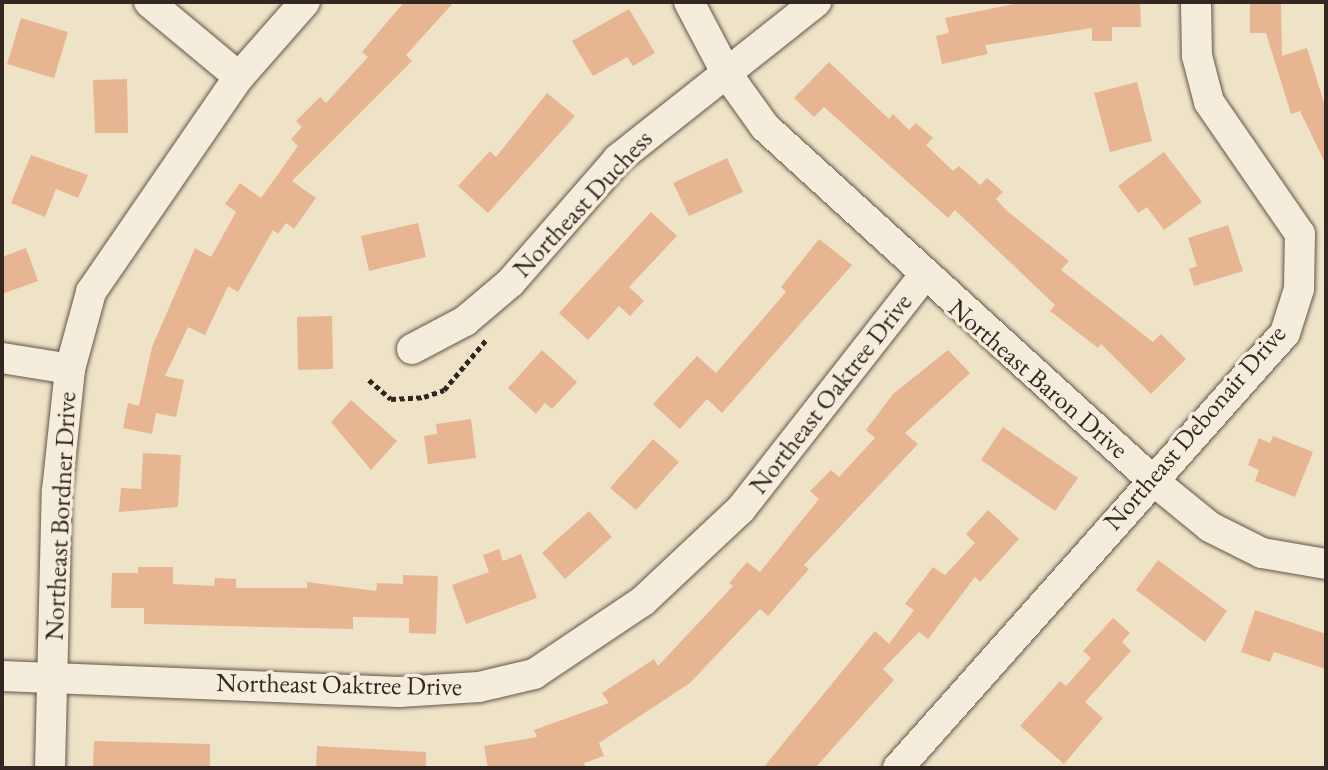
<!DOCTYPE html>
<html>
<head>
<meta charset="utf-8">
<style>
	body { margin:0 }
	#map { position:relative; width:1328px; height:770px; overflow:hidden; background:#efe3c7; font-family:"EB Garamond",serif }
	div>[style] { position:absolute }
	.building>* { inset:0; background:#e7b592 }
	.path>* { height:4.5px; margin-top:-2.25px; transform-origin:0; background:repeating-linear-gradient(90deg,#342722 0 5px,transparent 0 8.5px) }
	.roads { filter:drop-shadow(0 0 2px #63564b) drop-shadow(0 0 2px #63564b) }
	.minor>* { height:30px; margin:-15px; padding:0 15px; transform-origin:15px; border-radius:15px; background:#f5eddb }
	span { translate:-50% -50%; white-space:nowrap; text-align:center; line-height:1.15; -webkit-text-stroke:7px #f5eddb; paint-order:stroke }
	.street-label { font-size:26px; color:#342722 }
	.frame { position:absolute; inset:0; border:4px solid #342722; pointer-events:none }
</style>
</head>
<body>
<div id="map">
	<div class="building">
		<div style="clip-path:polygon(404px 2px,454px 2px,406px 55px,412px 61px,292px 181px,316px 198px,294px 229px,286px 223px,278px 234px,273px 230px,238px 292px,228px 286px,205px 335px,188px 327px,165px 376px,184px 380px,176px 417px,156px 413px,152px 434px,123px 428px,128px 403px,139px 406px,152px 347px,195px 248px,211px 257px,236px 212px,225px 204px,240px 183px,261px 198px,298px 146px,291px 139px,302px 127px,296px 121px,320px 97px,326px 103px,368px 57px,362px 52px)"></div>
		<div style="clip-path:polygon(1024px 2px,1140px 2px,1141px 27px,1112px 27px,1112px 41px,1092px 41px,1092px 28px,985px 45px,988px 54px,942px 64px,936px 36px,949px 33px,945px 18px)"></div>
		<div style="clip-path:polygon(1250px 2px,1281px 2px,1282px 56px,1307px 48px,1326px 109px,1326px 165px,1300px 111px,1291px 114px,1266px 33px,1250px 33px)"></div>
		<div style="clip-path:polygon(629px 9px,655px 53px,633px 66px,627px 57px,593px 76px,572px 41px)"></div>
		<div style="clip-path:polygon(21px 18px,68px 32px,54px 78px,7px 64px)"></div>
		<div style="clip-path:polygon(829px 62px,889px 119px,893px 114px,909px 130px,916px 123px,933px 138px,926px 145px,953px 171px,959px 166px,980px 185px,987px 178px,1003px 192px,996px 199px,1006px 210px,1069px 261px,1061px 270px,1153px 342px,1161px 334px,1186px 359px,1151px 394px,1101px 344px,1098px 348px,1050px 311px,1055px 305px,955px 210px,948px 218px,824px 107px,814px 117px,794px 98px)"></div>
		<div style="clip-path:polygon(127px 79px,128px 133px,95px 133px,93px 80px)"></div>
		<div style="clip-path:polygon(1137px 82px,1152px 141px,1110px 152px,1094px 93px)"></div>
		<div style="clip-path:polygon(547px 93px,575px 116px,488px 213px,458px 186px,490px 151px,496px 157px)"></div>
		<div style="clip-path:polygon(1164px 152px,1202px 202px,1164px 230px,1147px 207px,1138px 213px,1118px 186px)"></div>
		<div style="clip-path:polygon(31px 155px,88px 175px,78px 198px,56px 189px,45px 217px,11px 203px)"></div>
		<div style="clip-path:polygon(727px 158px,743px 192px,689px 216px,673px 183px)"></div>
		<div style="clip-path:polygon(651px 212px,677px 236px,629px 287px,644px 301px,630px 316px,619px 306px,588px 340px,559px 313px)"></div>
		<div style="clip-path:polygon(418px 223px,426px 257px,369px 271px,361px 236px)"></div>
		<div style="clip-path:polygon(1228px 225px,1243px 271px,1194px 286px,1189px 269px,1197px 266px,1188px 238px)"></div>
		<div style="clip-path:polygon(819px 239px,852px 265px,722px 413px,707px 399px,680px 429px,653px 404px,697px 356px,716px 373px,786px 292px,781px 287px)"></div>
		<div style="clip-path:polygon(26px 248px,38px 281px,2px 294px,2px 257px)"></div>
		<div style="clip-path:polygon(332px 316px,333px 369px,298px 370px,297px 317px)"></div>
		<div style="clip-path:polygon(542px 350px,577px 382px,552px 409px,545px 403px,536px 414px,508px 388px)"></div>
		<div style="clip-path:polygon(948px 350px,970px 373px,905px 433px,918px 444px,804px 565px,809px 569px,768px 616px,760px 609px,690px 683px,599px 743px,604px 756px,584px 763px,586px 768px,488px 768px,484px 746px,537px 737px,534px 730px,609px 703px,602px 693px,654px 659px,658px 666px,733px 586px,729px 583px,747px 562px,760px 572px,819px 499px,810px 491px,831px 470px,839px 477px,875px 438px,866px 430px,893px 394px)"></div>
		<div style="clip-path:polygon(351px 400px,397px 441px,371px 470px,331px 422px)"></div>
		<div style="clip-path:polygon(471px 419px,476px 458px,428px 464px,424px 436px,437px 434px,436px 424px)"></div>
		<div style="clip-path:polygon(1003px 427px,1078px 478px,1055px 511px,981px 460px)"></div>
		<div style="clip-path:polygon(1273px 436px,1313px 452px,1295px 497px,1255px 481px,1259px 470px,1248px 465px,1259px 438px,1270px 443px)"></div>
		<div style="clip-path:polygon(653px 439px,679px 462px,636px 510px,610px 488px)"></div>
		<div style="clip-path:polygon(143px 453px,181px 455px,178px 507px,119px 512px,121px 488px,141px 489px)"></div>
		<div style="clip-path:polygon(988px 510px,1019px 539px,980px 582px,975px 577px,928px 639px,919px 632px,883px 669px,894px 680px,815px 768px,763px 768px,875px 631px,889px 644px,914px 610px,905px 604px,933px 567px,945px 575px,975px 543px,966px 534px)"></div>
		<div style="clip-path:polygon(589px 511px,612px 537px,565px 579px,542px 553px)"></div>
		<div style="clip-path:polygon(499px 549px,503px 561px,521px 554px,537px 598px,466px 624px,452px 585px,489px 572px,483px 555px)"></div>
		<div style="clip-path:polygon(1158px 560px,1227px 611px,1205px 642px,1136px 590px)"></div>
		<div style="clip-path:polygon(138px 567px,173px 567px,173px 584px,214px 586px,215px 578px,236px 579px,236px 588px,307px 588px,307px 582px,376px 591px,377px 583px,403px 584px,403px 575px,438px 576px,436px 634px,409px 633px,409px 618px,353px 617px,353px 629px,144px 624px,144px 608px,111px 608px,112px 573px,138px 573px)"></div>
		<div style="clip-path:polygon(1255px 610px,1326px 634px,1326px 669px,1274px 652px,1270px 662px,1241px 652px)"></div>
		<div style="clip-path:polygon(1113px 618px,1130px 633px,1122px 642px,1131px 651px,1085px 702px,1103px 718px,1064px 764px,1020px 726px,1060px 681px,1066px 686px,1091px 658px,1083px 651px)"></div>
		<div style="clip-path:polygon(94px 741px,210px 744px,210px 768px,93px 768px)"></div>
		<div style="clip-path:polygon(317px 746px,426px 752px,426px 768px,316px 768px)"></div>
	</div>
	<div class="path">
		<div style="left:369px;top:380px;width:29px;rotate:41deg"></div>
		<div style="left:391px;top:399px;width:33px;rotate:-3deg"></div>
		<div style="left:424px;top:397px;width:21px;rotate:-19deg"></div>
		<div style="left:444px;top:390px;width:65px;rotate:-50deg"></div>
	</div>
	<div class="roads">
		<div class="minor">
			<div style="left:149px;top:2px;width:117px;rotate:39.8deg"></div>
			<div style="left:689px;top:2px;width:81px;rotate:62.2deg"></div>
			<div style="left:727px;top:74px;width:65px;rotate:54.4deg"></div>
			<div style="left:765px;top:127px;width:521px;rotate:42.36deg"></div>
			<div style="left:1150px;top:478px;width:77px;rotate:39.2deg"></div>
			<div style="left:1210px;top:527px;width:58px;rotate:26.6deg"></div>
			<div style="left:1262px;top:553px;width:65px;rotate:9.8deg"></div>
			<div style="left:412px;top:349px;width:60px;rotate:-27.8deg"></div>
			<div style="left:465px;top:321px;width:59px;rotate:-40.2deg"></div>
			<div style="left:510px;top:283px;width:164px;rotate:-48.9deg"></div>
			<div style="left:618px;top:159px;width:253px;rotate:-38.4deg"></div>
			<div style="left:2px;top:358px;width:69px;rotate:9.2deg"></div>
			<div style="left:2px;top:676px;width:397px;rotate:2.3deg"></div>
			<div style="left:399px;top:692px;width:80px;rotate:-3.6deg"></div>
			<div style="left:479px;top:687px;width:57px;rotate:-13.3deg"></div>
			<div style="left:534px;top:674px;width:131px;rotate:-33.8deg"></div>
			<div style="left:643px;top:601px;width:134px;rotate:-43.2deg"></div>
			<div style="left:741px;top:509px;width:295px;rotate:-51.9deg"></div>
			<div style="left:50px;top:768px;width:277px;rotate:-88.6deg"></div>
			<div style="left:57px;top:491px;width:123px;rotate:-83.9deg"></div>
			<div style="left:70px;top:369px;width:80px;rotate:-74.7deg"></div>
			<div style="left:91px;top:292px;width:261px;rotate:-55.5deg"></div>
			<div style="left:239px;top:77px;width:100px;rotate:-48.7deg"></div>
			<div style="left:898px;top:768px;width:582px;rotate:-48.34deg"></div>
			<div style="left:1285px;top:333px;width:46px;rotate:-72.3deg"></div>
			<div style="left:1299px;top:289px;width:55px;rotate:-89deg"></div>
			<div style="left:1300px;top:234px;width:160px;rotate:-124.6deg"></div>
			<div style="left:1209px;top:102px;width:48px;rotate:-104.6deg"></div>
			<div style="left:1197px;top:56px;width:54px;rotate:-91.1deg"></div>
		</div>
	</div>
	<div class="street-label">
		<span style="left:583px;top:204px;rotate:-47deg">Northeast Duchess</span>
		<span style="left:1038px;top:379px;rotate:41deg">Northeast Baron Drive</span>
		<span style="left:831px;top:394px;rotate:-52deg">Northeast Oaktree Drive</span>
		<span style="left:1195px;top:428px;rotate:-49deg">Northeast Debonair Drive</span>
		<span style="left:61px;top:516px;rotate:-87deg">Northeast Bordner Drive</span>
		<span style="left:339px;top:685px;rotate:1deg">Northeast Oaktree Drive</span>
	</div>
	<div class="frame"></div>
</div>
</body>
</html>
